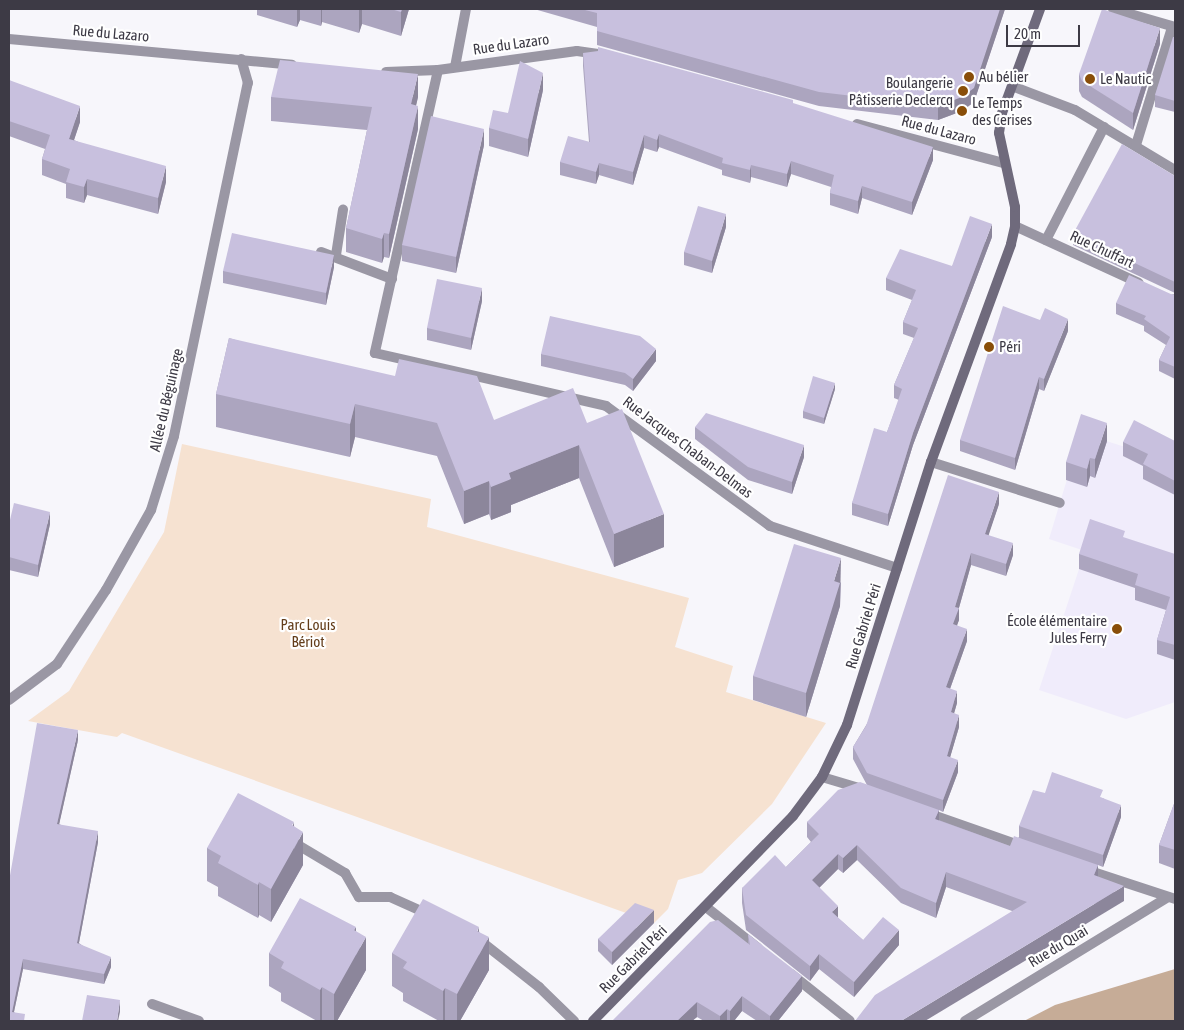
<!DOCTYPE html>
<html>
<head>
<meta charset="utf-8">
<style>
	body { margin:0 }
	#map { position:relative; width:1184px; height:1030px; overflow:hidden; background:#f7f6fb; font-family:"Asap Condensed",sans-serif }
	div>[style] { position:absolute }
	.built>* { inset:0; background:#f0ecfb }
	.green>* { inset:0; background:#f6e2d1 }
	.water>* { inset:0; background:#c6ac97 }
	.service>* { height:10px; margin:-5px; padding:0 5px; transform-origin:5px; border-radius:5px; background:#9a97a4 }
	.pedestrian>* { height:10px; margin:-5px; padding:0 5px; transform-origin:5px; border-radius:5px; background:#9a97a4 }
	.minor>* { height:10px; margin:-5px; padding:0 5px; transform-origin:5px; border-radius:5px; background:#9a97a4 }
	.tertiary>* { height:10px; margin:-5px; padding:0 5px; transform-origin:5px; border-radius:5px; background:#9a97a4 }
	.secondary>* { height:10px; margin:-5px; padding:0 5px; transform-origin:5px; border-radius:5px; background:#6f6a7c }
	.wall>* { inset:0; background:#aca5bf }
	.shaded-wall>* { inset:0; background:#8c869b }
	.building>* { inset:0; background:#c8c0de }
	.dots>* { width:14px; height:14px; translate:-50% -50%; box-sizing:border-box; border:2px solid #fff; border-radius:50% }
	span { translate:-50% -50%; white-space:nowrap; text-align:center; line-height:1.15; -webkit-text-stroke:4.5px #fff; paint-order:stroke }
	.street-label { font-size:15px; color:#3d3a45 }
	.poi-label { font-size:15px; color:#3d3a45 }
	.left { translate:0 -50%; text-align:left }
	.right { translate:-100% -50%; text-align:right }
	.park-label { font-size:15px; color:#633d1a }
	.frame { position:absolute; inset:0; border:10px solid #3d3a45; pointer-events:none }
	.scale { position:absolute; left:1006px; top:25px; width:74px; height:22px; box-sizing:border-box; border:2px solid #3d3a45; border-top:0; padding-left:6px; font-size:15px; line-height:18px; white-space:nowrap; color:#3d3a45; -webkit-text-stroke:4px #fff; paint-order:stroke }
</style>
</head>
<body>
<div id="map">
	<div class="built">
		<div style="clip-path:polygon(1081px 433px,1141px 452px,1175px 469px,1175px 702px,1126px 719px,1039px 690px,1085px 551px,1049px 539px)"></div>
	</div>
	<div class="green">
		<div style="clip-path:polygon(182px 444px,431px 499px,427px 527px,689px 598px,675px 647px,733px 666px,726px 692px,826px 723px,772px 804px,702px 873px,678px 880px,668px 909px,654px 923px,122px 733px,117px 737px,28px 721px,69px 691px,164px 532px)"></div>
	</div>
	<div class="water">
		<div style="clip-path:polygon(1175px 969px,1175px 1021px,1024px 1021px,1055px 1005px)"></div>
	</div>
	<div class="service">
		<div style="left:1046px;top:240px;width:127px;rotate:-62.8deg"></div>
		<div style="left:931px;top:462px;width:135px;rotate:17.6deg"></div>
		<div style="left:293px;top:842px;width:61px;rotate:30.8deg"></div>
		<div style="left:345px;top:873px;width:28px;rotate:60deg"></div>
		<div style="left:359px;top:897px;width:31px"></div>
		<div style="left:390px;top:897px;width:44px;rotate:24.2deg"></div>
		<div style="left:478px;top:939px;width:78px;rotate:38.2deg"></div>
		<div style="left:539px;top:987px;width:49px;rotate:44.2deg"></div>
	</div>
	<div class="pedestrian">
		<div style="left:321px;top:252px;width:76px;rotate:20.8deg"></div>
		<div style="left:336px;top:255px;width:46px;rotate:-81.2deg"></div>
		<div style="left:106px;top:590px;width:92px;rotate:-60.6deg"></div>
		<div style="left:151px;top:510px;width:77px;rotate:-72.7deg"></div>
		<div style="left:174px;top:436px;width:361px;rotate:-78.2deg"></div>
		<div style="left:248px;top:83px;width:25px;rotate:-106deg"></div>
	</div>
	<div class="minor">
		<div style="left:1113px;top:9px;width:65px;rotate:16.2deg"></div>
		<div style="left:455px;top:67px;width:59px;rotate:-79.3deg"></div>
		<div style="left:438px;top:70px;width:290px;rotate:102.6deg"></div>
		<div style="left:375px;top:353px;width:237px;rotate:12.9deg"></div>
		<div style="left:606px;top:406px;width:203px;rotate:36.2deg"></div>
		<div style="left:770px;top:526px;width:134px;rotate:18.3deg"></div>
		<div style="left:1012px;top:86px;width:67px;rotate:20.9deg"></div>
		<div style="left:1075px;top:110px;width:117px;rotate:31deg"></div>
		<div style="left:1136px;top:145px;width:123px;rotate:-73deg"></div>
		<div style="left:1015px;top:226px;width:136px;rotate:24.7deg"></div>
		<div style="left:9px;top:700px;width:60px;rotate:-36.9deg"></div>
		<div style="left:57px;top:664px;width:89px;rotate:-56.5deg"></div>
		<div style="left:822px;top:777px;width:42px;rotate:16.7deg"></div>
		<div style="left:927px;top:813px;width:103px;rotate:19.3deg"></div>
		<div style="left:1087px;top:870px;width:93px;rotate:18.2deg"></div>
		<div style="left:706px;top:907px;width:66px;rotate:38.3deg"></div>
		<div style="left:791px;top:974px;width:75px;rotate:38.5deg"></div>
		<div style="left:152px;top:1004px;width:50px;rotate:19.9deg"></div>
		<div style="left:965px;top:1021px;width:238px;rotate:-31.4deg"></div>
	</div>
	<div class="tertiary">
		<div style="left:9px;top:39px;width:284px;rotate:5.2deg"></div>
		<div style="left:386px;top:72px;width:52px;rotate:-2.2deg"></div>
		<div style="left:438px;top:70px;width:140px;rotate:-7.8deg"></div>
		<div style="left:577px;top:51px;width:30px;rotate:8deg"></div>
		<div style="left:857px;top:124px;width:152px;rotate:14.9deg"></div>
	</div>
	<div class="secondary">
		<div style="left:593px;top:1021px;width:286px;rotate:-45.7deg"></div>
		<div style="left:793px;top:816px;width:49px;rotate:-53.4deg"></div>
		<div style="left:822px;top:777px;width:58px;rotate:-64.3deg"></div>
		<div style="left:847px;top:725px;width:276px;rotate:-72.3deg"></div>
		<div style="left:931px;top:462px;width:232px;rotate:-69.8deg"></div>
		<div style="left:1011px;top:244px;width:18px;rotate:-77deg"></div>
		<div style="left:1015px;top:226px;width:19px;rotate:-90deg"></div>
		<div style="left:1015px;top:207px;width:76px;rotate:-102.2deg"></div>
		<div style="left:999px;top:133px;width:20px;rotate:-81deg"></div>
		<div style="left:1002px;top:113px;width:111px;rotate:-69.9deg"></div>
	</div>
	<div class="wall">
		<div style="clip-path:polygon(257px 9px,409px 9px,401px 36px,362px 24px,359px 33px,322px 22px,321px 26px,300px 20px,297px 27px,257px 15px)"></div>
		<div style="clip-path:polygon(534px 9px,1005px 9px,974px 102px,962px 111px,938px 120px,819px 106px,597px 45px,597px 27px)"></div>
		<div style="clip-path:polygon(1175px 37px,1175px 112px,1155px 107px,1155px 95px)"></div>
		<div style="clip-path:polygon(1160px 44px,1133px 130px,1082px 97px,1079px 91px,1079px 74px)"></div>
		<div style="clip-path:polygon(583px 53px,793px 104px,933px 160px,912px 215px,862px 198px,858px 214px,830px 205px,830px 193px,831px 187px,791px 174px,787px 187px,751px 177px,750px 183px,722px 175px,722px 170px,659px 147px,657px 152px,644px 148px,633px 185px,599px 175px,596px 184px,560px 175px,560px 162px,589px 142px,583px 66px)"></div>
		<div style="clip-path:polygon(9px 80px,80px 122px,74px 140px,166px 182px,158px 214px,87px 195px,84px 203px,66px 198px,66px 184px,42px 175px,42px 159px,45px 149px,9px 136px)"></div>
		<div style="clip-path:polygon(543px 90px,528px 157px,489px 146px,489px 128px,508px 113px)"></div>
		<div style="clip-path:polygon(271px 97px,418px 97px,416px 105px,418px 129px,389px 258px,384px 257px,382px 263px,346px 252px,346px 228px,367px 130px,271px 121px)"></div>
		<div style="clip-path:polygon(484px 145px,456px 273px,402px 261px,402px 245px)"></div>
		<div style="clip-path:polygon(1175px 176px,1175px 293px,1073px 245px,1073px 234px)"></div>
		<div style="clip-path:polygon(726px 227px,712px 273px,684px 265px,684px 252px)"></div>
		<div style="clip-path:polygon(992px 237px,913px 445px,888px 526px,852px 515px,852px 503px,887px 432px,899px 400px,894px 398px,894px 385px,914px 338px,903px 334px,903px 322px,912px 300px,886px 290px,886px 278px,952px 266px)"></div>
		<div style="clip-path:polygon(334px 267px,326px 305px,223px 283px,223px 271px)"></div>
		<div style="clip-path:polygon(1175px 294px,1175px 379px,1159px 371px,1159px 360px,1166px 345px,1144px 331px,1144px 326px,1116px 314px,1116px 303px)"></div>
		<div style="clip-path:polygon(482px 301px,471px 350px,427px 340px,427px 328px)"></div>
		<div style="clip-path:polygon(1068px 331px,1044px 391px,1039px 389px,1015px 470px,960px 451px,960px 440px)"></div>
		<div style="clip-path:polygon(229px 338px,494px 420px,587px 423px,664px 547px,614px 567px,579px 478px,511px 505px,511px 512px,491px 520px,489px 514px,464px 524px,437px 456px,355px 437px,350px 457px,216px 427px,216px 394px)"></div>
		<div style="clip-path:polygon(541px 354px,656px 361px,633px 391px,625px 385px,541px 366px)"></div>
		<div style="clip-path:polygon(835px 389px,824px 424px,803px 418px,803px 411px)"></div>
		<div style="clip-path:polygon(695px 427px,804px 457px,792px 494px,748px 480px,695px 439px)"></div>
		<div style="clip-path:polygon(1107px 441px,1095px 478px,1090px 476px,1087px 487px,1066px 480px,1066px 462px)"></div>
		<div style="clip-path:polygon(1175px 441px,1175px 495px,1143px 479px,1143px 466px,1123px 456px,1123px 442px)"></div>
		<div style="clip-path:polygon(999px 504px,988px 535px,1013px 555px,1006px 576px,971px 565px,959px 608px,959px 620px,957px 625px,967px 641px,950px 689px,957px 703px,954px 713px,959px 727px,950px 757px,958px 772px,943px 812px,939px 810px,939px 820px,1010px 846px,1019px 837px,1019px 826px,1045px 793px,1103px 798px,1121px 817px,1103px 867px,1098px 865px,1098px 877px,1124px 901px,1012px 911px,946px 887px,936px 918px,901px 903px,857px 860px,843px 873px,838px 869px,819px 888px,838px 918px,863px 940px,899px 945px,854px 997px,819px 969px,810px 981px,746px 930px,742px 903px,742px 888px,786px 867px,811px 842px,807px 837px,807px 822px,867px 785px,853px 759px,853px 747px)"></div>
		<div style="clip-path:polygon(9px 524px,50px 524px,38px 577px,9px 570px)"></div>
		<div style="clip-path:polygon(1079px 554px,1175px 554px,1175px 660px,1157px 654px,1157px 640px,1166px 610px,1135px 600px,1135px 588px,1079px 569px)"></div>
		<div style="clip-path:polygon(841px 582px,840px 606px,806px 717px,753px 700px,753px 676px)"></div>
		<div style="clip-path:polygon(78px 740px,59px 824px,98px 842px,79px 943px,111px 967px,104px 984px,23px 969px,14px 1012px,25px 1021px,9px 1021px,9px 881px)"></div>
		<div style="clip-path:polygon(1175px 801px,1175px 869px,1159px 863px,1159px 845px)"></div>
		<div style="clip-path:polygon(294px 826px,303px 865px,271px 922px,259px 915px,258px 918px,218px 896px,218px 887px,207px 881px,207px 848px)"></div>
		<div style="clip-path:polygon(654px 923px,612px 965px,598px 951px,598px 939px)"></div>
		<div style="clip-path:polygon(356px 931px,366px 970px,337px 1021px,324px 1021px,322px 1020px,322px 1021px,317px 1021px,281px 1001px,281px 993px,269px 986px,269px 953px)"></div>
		<div style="clip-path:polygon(479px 931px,489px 970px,460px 1021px,439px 1021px,403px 1001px,403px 993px,392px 986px,392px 953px)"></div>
		<div style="clip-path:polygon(748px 934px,802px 991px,778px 1021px,757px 1021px,742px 1011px,734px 1021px,704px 1021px,697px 1017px,692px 1021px,612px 1021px,748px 944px)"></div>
	</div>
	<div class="shaded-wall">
		<div style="clip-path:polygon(297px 9px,300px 9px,300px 20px,297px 27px)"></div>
		<div style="clip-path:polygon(321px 9px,322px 9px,322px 22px,321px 26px)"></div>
		<div style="clip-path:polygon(359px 9px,362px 9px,362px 24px,359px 33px)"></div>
		<div style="clip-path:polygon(402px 9px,409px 9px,401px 36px,401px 12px)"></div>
		<div style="clip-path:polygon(1000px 9px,1005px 9px,974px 102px,962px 111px,938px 120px,938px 106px)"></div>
		<div style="clip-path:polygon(1160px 28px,1160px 44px,1133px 130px,1133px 113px)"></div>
		<div style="clip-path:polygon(543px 73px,543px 90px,528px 157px,528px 139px)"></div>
		<div style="clip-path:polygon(418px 74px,418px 97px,411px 128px,411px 104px)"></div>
		<div style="clip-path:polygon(80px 106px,80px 122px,69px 155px,69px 139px)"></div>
		<div style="clip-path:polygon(418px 106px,418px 129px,389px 258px,389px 234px)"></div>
		<div style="clip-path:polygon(484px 129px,484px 145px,456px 273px,456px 257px)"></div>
		<div style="clip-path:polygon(659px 134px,659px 147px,657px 152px,657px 140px)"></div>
		<div style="clip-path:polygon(644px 135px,644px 148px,633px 185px,633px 172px)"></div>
		<div style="clip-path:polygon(933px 147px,933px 160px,912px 215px,912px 202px)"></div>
		<div style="clip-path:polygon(791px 161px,791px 174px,787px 187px,787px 174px)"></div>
		<div style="clip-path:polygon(599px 163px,599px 175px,596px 184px,596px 172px)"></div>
		<div style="clip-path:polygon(751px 165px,751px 177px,750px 183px,750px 170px)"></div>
		<div style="clip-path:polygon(166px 166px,166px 182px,158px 214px,158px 198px)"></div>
		<div style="clip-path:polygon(87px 179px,87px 195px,84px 203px,84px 187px)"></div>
		<div style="clip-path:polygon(862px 186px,862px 198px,858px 214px,858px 201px)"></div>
		<div style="clip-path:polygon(726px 214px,726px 227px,712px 273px,712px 261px)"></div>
		<div style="clip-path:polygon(992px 224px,992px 237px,913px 445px,888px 526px,888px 514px,913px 433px)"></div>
		<div style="clip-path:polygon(384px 233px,384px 257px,382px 263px,382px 239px)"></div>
		<div style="clip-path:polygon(334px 255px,334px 267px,326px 305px,326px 293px)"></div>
		<div style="clip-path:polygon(482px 288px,482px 301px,471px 350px,471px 338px)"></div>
		<div style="clip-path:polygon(1068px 319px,1068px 331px,1044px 391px,1044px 379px)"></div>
		<div style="clip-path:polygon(656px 349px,656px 361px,633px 391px,633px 379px)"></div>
		<div style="clip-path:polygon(1039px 377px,1039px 389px,1015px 470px,1015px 458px)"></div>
		<div style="clip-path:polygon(835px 383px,835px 389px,824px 424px,824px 418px)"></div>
		<div style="clip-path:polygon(355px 404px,355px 437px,350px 457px,350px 424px)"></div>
		<div style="clip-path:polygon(1107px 423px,1107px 441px,1095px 478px,1095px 459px)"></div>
		<div style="clip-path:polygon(579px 445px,579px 478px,511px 505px,511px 512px,491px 520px,491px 487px,509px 473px)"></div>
		<div style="clip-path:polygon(804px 445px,804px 457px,792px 494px,792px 482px)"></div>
		<div style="clip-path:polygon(1090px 458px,1090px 476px,1087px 487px,1087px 469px)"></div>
		<div style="clip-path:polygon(489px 481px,489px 514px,464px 524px,464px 491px)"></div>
		<div style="clip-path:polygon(999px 492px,999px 504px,985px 546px,985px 534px)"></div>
		<div style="clip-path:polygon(50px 512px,50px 524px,38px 577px,38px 565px)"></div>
		<div style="clip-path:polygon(664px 514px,664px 547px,614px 567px,614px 534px)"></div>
		<div style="clip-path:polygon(1013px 543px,1013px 555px,1006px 576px,1006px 564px)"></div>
		<div style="clip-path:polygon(971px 553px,971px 565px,958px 611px,959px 608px,959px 620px,953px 636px,953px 624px,955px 607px)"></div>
		<div style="clip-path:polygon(841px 558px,840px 606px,806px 717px,806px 693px,834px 581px)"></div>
		<div style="clip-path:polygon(967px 629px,967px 641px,946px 700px,946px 687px)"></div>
		<div style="clip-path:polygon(957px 691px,957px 703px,951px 724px,951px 712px)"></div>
		<div style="clip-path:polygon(959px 715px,959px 727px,947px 768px,947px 756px)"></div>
		<div style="clip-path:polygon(78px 730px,78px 740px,57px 834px,57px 824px)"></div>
		<div style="clip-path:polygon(958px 760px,958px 772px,943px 812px,943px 800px)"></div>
		<div style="clip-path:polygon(1121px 805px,1121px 817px,1103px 867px,1103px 855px)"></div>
		<div style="clip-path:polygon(939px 810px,939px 825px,935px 819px)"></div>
		<div style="clip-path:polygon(294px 822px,294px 849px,303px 832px,303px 865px,271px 922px,271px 889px)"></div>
		<div style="clip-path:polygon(98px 831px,98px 842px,77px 953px,77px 943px)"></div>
		<div style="clip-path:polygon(857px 845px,857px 860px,843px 873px,843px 858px)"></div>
		<div style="clip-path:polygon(838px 854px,838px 869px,812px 895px,812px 880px)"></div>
		<div style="clip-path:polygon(1098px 865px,1098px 880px,1094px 875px)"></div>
		<div style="clip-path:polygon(946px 872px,946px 887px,936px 918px,936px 903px)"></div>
		<div style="clip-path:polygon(259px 882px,259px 915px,258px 918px,258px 885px)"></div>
		<div style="clip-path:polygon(1124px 886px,1124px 901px,925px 1021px,901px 1021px)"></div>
		<div style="clip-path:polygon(838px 906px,838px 921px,832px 912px)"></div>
		<div style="clip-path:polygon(654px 910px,654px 923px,612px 965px,612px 952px)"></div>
		<div style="clip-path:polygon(356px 927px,356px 955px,366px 937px,366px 970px,337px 1021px,334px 1021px,334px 994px,354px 930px)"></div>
		<div style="clip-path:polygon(479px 927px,479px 955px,489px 937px,489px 970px,460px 1021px,457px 1021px,457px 994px)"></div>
		<div style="clip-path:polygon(899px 930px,899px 945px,854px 997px,854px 982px)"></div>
		<div style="clip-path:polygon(819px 954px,819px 969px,810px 981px,810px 966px)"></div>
		<div style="clip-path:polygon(111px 957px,111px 967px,104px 984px,104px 974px)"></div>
		<div style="clip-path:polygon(23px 959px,23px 969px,12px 1021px,12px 1012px)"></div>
		<div style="clip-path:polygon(802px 976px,802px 991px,778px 1021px,770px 1021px,770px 1016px)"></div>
		<div style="clip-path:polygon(322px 987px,322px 1020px,320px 1021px,320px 990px)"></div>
		<div style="clip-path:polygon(445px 988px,445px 1021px,443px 1021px,443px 991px)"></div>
		<div style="clip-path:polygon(742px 996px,742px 1011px,734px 1021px,730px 1021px,730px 1011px)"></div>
		<div style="clip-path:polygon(120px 1000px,120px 1012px,118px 1021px,117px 1021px)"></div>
		<div style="clip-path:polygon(697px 1002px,697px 1017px,692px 1021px,677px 1021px)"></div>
		<div style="clip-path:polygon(727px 1009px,727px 1021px,720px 1021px,720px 1016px)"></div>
	</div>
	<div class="building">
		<div style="clip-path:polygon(391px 9px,402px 9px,401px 12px)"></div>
		<div style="clip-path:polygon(581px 9px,1000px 9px,974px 88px,962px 97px,938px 106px,819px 92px,597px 31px,597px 13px)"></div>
		<div style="clip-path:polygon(1102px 9px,1160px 28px,1133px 113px,1082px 81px,1079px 74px)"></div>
		<div style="clip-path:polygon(1173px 37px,1175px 37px,1175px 101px,1155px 95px)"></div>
		<div style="clip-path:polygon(598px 47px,793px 100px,793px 103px,933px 147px,912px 202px,862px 186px,858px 201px,830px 193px,834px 175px,791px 161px,787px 174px,751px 165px,750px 170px,722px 163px,723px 158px,659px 134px,657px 140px,644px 135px,633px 172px,599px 163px,596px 172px,560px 162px,568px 136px,590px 142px,583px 53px,598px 51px)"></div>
		<div style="clip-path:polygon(280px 60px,418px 74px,411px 104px,418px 106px,389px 234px,384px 233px,382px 239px,346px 228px,372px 107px,271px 97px)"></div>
		<div style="clip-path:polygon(520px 61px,543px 73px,528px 139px,489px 128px,493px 110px,508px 113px)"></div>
		<div style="clip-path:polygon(9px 80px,80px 106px,69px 139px,166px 166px,158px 198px,87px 179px,84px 187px,66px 182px,70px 169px,42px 159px,50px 135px,9px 121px)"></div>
		<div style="clip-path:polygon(431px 116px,484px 129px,456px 257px,402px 245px)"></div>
		<div style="clip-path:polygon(1122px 144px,1175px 176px,1175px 282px,1073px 234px)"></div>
		<div style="clip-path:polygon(698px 206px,726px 214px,712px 261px,684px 252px)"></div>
		<div style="clip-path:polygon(970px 216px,992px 224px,913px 433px,888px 514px,852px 503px,874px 428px,887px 432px,902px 389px,894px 385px,918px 328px,903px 322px,916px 290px,886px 278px,900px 249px,952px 266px)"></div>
		<div style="clip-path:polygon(232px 233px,334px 255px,326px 293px,223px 271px)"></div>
		<div style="clip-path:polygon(1129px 275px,1173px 295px,1175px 294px,1175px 367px,1159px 360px,1170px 337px,1144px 319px,1146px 316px,1116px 303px)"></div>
		<div style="clip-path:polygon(437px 279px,482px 288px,471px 338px,427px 328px)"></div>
		<div style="clip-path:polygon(1003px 306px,1040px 320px,1045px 308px,1068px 319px,1044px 379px,1039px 377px,1015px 458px,960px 440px)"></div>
		<div style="clip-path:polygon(550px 316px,640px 336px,656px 349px,633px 379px,625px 373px,541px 354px)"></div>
		<div style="clip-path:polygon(229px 338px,395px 376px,399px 359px,477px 376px,494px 420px,573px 388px,587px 423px,622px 409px,664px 514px,614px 534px,579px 445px,509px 473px,511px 479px,491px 487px,489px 481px,464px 491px,437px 423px,355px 404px,350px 424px,216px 394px)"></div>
		<div style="clip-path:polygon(813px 376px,835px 383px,824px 418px,803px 411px)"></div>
		<div style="clip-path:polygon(706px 413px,804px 445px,792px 482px,748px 467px,695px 427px)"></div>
		<div style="clip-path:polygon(1081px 414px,1107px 423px,1095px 459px,1090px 458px,1087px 469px,1066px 462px)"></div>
		<div style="clip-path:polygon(1134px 420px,1175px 441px,1175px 481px,1143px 464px,1148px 454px,1123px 442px)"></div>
		<div style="clip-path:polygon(948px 475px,999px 492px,985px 534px,1013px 543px,1006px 564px,971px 553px,955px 607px,959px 608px,953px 624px,967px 629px,946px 687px,957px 691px,951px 712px,959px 715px,947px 756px,958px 760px,943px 800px,867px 773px,853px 747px,866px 726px)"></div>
		<div style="clip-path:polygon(14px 503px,50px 512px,38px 565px,9px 557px,9px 524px)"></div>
		<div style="clip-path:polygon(1090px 519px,1125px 531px,1123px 537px,1175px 554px,1175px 645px,1157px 640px,1170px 597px,1135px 585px,1138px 574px,1079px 554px)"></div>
		<div style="clip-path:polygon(794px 544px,841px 558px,834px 581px,840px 583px,806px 693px,753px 676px)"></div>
		<div style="clip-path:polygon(37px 723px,78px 730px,57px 824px,98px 831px,77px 943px,111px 957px,104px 974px,23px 959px,12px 1012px,25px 1014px,24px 1021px,9px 1021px,9px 881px)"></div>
		<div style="clip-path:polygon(1052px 772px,1103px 790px,1100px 797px,1121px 805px,1103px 855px,1019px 826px,1033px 790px,1045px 793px)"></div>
		<div style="clip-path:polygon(860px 782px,939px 810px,935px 819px,1010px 846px,1014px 836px,1098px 865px,1094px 875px,1124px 886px,901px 1021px,855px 1021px,875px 995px,1027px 902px,946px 872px,936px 903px,901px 888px,857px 845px,843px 858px,838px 854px,812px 880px,838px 906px,832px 912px,863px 940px,883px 917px,899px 930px,854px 982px,819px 954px,810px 966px,746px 915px,742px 888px,775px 855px,786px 867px,819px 834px,807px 822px,838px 790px)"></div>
		<div style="clip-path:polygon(238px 793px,294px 822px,292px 825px,303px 832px,271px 889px,259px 882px,258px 885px,218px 863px,221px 856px,207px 848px)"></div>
		<div style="clip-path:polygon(1175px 801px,1175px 850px,1159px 845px)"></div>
		<div style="clip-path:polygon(300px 898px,356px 927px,354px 930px,366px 937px,334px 994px,322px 987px,320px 990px,281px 968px,284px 962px,269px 953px)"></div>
		<div style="clip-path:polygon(423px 899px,479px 927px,477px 931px,489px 937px,457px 994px,445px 988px,443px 991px,403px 968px,407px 962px,392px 953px)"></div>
		<div style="clip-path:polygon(635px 903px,654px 910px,612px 952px,598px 939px)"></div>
		<div style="clip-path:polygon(718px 920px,750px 945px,748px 934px,802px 976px,770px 1016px,742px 996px,730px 1011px,727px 1009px,720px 1016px,697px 1002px,677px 1021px,612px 1021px,710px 922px)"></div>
		<div style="clip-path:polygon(87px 995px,120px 1000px,117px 1021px,120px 1021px,82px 1021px)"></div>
	</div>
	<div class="dots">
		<div style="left:969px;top:77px;background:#894e09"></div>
		<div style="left:1090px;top:79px;background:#894e09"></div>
		<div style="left:963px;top:91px;background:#894e09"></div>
		<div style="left:962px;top:111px;background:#894e09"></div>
		<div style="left:989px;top:347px;background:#894e09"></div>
		<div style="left:1117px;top:629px;background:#894e09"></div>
	</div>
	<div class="street-label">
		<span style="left:111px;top:33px;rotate:5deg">Rue du Lazaro</span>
		<span style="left:511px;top:44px;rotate:-8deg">Rue du Lazaro</span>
		<span style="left:939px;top:130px;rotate:15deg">Rue du Lazaro</span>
		<span style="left:1102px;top:249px;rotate:25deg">Rue Chuffart</span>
		<span style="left:166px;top:400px;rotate:-77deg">Allée du Béguinage</span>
		<span style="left:688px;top:447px;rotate:37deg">Rue Jacques Chaban-Delmas</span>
		<span style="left:863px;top:626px;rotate:-73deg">Rue Gabriel Péri</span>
		<span style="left:1058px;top:946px;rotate:-31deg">Rue du Quai</span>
		<span style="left:633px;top:959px;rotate:-45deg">Rue Gabriel Péri</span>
	</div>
	<div class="poi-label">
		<span class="left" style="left:979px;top:77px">Au bélier</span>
		<span class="left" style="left:1100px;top:79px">Le Nautic</span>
		<span class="right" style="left:953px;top:91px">Boulangerie<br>Pâtisserie Declercq</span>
		<span class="left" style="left:972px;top:111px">Le Temps<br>des Cerises</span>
		<span class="left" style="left:999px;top:347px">Péri</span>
		<span class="right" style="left:1107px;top:629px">École élémentaire<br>Jules Ferry</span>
	</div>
	<div class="park-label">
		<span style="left:308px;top:633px">Parc Louis<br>Bériot</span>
	</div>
	<div class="frame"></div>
	<div class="scale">20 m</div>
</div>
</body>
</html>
